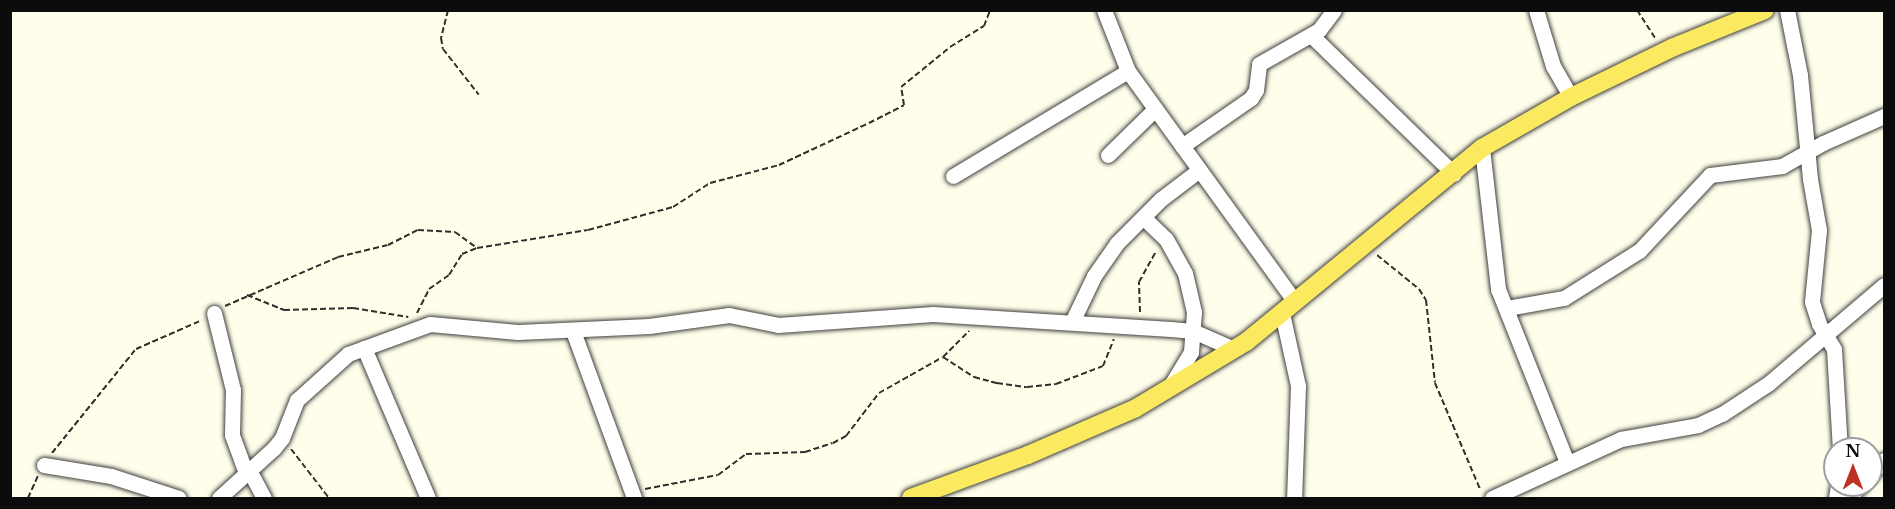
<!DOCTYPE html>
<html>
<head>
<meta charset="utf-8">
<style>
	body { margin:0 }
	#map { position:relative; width:1895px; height:509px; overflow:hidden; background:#fffeea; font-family:"Libre Baskerville",serif }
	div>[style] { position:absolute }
	.path>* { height:2px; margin-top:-1px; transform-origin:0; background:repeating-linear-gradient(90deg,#2e2e2e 0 6px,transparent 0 9px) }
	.roads { filter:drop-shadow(0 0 2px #3f3f3f) drop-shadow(0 0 2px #3f3f3f) }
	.minor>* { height:15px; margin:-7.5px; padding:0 7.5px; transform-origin:7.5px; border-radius:7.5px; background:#fff }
	.major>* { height:18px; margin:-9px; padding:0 9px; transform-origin:9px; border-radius:9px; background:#fbe95f }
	span { translate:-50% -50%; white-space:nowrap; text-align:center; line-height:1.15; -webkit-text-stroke:6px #fff; paint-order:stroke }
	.frame { position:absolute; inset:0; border:12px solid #0c0c0c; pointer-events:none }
	.north { position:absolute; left:1823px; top:437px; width:60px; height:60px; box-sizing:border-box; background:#fff; border:2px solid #9e9e9e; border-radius:50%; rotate:0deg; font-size:16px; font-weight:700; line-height:24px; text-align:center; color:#0c0c0c }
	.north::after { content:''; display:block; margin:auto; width:21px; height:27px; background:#bd3022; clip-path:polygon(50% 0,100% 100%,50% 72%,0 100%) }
</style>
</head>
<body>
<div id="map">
	<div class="path">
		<div style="left:448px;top:10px;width:29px;rotate:104deg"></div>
		<div style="left:441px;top:38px;width:11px;rotate:80deg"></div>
		<div style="left:443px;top:49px;width:58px;rotate:52deg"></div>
		<div style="left:1637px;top:10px;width:33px;rotate:57deg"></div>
		<div style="left:1377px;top:255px;width:54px;rotate:39deg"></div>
		<div style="left:1419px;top:289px;width:13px;rotate:58deg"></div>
		<div style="left:1426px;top:300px;width:83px;rotate:83.8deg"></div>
		<div style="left:1435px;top:383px;width:115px;rotate:67deg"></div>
		<div style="left:247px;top:295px;width:40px;rotate:22deg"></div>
		<div style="left:284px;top:310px;width:69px;rotate:-1.7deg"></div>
		<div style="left:353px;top:308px;width:56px;rotate:9.3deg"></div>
		<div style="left:225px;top:306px;width:123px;rotate:-23.4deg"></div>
		<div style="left:338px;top:257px;width:51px;rotate:-13.5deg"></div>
		<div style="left:388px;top:245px;width:34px;rotate:-27deg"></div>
		<div style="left:418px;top:230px;width:37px;rotate:3deg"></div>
		<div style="left:455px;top:232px;width:27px;rotate:36deg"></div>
		<div style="left:1140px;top:312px;width:30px;rotate:-92deg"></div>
		<div style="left:1139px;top:282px;width:35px;rotate:-61deg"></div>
		<div style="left:417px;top:313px;width:27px;rotate:-63deg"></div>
		<div style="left:429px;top:289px;width:24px;rotate:-35deg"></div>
		<div style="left:449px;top:275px;width:25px;rotate:-58deg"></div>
		<div style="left:462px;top:254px;width:16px;rotate:-22deg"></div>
		<div style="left:477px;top:248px;width:112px;rotate:-9.2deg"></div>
		<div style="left:588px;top:230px;width:88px;rotate:-15.1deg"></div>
		<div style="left:673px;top:207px;width:44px;rotate:-33deg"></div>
		<div style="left:710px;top:183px;width:71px;rotate:-14.6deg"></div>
		<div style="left:779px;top:165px;width:99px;rotate:-25deg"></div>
		<div style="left:869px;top:123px;width:39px;rotate:-27deg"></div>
		<div style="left:904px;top:105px;width:18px;rotate:-99deg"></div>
		<div style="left:901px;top:87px;width:63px;rotate:-39.2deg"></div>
		<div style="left:950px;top:47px;width:40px;rotate:-32deg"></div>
		<div style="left:984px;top:26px;width:17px;rotate:-69deg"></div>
		<div style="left:943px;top:357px;width:37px;rotate:33deg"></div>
		<div style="left:974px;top:377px;width:24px;rotate:15deg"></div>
		<div style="left:997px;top:383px;width:30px;rotate:8deg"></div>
		<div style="left:1027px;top:387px;width:29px;rotate:-6deg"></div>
		<div style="left:1056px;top:384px;width:50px;rotate:-21deg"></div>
		<div style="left:1103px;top:366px;width:29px;rotate:-68deg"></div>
		<div style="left:291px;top:449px;width:62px;rotate:52.2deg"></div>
		<div style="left:52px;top:453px;width:134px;rotate:-51.1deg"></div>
		<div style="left:136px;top:349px;width:72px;rotate:-23.7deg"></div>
		<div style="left:645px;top:489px;width:74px;rotate:-10.9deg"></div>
		<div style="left:718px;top:475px;width:35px;rotate:-37deg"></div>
		<div style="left:746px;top:454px;width:59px;rotate:-1.9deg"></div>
		<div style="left:805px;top:452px;width:29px;rotate:-18deg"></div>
		<div style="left:833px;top:443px;width:15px;rotate:-28deg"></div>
		<div style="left:846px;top:436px;width:54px;rotate:-52.5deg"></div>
		<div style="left:879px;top:393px;width:73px;rotate:-29.4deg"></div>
		<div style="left:943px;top:357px;width:37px;rotate:-45deg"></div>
		<div style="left:28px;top:498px;width:24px;rotate:-66deg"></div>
	</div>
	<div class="roads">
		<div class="minor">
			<div style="left:1104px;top:10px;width:66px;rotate:68.5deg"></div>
			<div style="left:1128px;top:71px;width:285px;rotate:54.1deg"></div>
			<div style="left:1536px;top:10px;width:59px;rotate:73.1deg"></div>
			<div style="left:1553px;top:66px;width:36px;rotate:60deg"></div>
			<div style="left:1787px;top:10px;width:66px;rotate:78.7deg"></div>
			<div style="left:1800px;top:75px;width:104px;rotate:84.5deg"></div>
			<div style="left:1810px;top:179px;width:52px;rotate:80deg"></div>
			<div style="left:1819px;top:230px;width:72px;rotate:95.6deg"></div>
			<div style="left:1812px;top:302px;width:23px;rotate:72deg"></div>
			<div style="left:1819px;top:324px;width:29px;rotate:59deg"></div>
			<div style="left:1834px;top:349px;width:100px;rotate:86.6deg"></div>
			<div style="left:1311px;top:35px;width:199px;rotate:44.2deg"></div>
			<div style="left:1182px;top:146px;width:84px;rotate:-34.8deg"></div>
			<div style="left:1251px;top:98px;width:9px;rotate:-58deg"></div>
			<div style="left:1256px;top:90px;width:26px;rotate:-83deg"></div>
			<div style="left:1259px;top:64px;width:69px;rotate:-29.5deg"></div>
			<div style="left:1319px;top:30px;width:25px;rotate:-53deg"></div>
			<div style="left:1482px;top:148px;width:142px;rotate:83.5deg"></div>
			<div style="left:1498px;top:289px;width:186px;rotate:68.3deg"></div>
			<div style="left:1108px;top:155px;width:66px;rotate:-44.4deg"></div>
			<div style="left:953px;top:176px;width:204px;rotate:-31deg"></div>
			<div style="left:1144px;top:218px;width:30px;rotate:44deg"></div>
			<div style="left:1166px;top:239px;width:39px;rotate:61deg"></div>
			<div style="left:1185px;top:273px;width:40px;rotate:77deg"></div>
			<div style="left:1194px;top:312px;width:40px;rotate:94.3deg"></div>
			<div style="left:1191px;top:352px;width:42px;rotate:121.4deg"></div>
			<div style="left:1507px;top:308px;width:58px;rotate:-10deg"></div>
			<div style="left:1564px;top:298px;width:89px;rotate:-32.1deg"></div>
			<div style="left:1639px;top:251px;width:104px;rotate:-46.9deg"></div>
			<div style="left:1710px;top:175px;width:73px;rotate:-7.1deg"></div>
			<div style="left:1782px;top:166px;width:47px;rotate:-29.3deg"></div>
			<div style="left:1823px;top:143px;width:67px;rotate:-23.9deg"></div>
			<div style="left:214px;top:313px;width:79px;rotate:76.1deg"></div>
			<div style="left:233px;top:390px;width:45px;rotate:91.3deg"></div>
			<div style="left:232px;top:435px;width:40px;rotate:69.8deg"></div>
			<div style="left:1282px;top:313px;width:75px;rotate:77.6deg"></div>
			<div style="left:1298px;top:386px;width:112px;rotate:92deg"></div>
			<div style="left:1072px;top:322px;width:51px;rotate:-64.4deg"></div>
			<div style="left:1094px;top:276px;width:40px;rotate:-55.1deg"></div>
			<div style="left:1117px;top:243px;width:62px;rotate:-45deg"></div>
			<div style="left:1161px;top:199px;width:48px;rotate:-37.3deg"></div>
			<div style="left:573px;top:331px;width:178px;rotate:69.9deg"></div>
			<div style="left:364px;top:348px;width:163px;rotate:66.9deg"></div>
			<div style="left:44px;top:465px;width:68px;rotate:9.3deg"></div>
			<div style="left:111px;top:476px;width:71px;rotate:17.9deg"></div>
			<div style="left:249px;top:470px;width:32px;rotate:62deg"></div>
			<div style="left:1871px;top:474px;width:19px;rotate:-47deg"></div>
			<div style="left:219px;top:498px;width:74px;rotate:-42.3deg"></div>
			<div style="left:274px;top:448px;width:13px;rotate:-51deg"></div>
			<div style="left:282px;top:438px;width:41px;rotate:-68.5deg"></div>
			<div style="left:297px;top:400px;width:69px;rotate:-42deg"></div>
			<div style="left:348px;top:354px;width:87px;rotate:-20.1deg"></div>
			<div style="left:430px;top:324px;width:88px;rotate:5.2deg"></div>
			<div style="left:518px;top:332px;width:131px;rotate:-2.6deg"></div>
			<div style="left:649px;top:326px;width:81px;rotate:-7.8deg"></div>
			<div style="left:729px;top:315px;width:50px;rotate:11.5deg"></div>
			<div style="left:778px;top:325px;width:155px;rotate:-4.1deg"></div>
			<div style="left:933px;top:314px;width:238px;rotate:3.6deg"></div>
			<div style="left:1171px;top:329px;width:22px;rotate:5deg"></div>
			<div style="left:1193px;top:331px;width:45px;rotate:23.7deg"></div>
			<div style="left:1492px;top:498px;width:142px;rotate:-24.6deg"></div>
			<div style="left:1621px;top:439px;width:78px;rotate:-10.3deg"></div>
			<div style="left:1698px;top:425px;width:26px;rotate:-25deg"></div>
			<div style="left:1722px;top:414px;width:56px;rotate:-33.4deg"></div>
			<div style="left:1769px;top:383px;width:151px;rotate:-40.4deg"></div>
			<div style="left:1836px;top:498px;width:13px;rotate:-81deg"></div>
			<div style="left:1848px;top:498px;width:18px;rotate:-45deg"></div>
		</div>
		<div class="major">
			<div style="left:911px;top:498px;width:125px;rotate:-20.2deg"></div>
			<div style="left:1028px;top:455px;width:118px;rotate:-23.5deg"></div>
			<div style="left:1136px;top:408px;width:128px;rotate:-31deg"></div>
			<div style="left:1246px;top:342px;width:306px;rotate:-39.4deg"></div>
			<div style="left:1482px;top:148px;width:103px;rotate:-29.8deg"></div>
			<div style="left:1571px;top:97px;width:114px;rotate:-25.9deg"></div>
			<div style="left:1674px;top:47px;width:98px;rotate:-22.1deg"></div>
		</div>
	</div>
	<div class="frame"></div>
	<div class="north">N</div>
</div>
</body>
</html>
